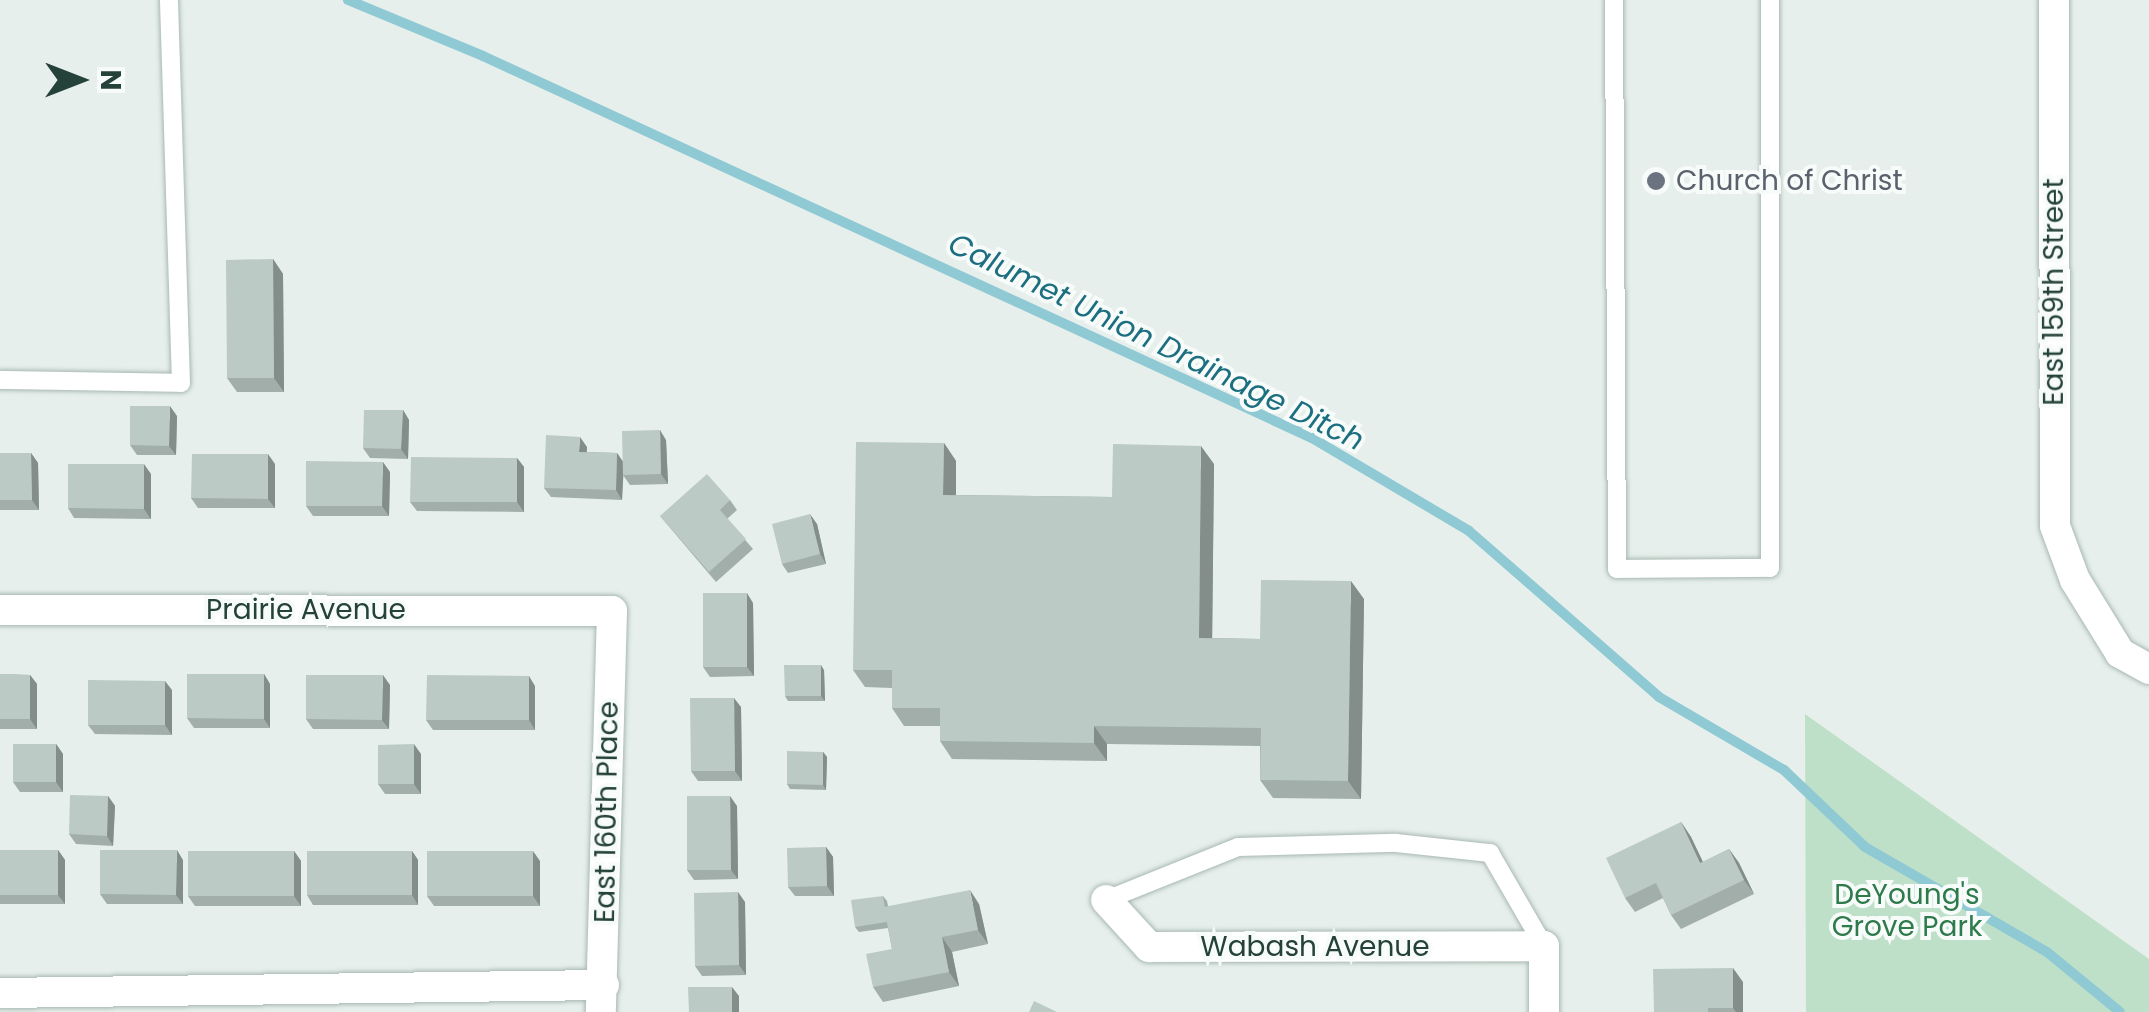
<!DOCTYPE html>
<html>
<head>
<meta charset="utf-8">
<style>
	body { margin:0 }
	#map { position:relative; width:2149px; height:1012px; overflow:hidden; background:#e6efeb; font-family:Poppins,sans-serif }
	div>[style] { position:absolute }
	.green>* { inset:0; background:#bfe0c8 }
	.stream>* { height:10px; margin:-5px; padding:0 5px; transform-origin:5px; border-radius:5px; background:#8ec9d4 }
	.roads { filter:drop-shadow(0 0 2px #a8b8b2) drop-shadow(0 0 2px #a8b8b2) }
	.lane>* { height:18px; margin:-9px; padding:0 9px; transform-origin:9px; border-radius:9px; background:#fff }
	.street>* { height:30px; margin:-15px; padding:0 15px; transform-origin:15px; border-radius:15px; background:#fff }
	.wall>* { inset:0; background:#a1aea9 }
	.shaded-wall>* { inset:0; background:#838d89 }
	.building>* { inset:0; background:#bbcac4 }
	.dots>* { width:28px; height:28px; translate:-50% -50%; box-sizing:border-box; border:5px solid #f7fbf9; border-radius:50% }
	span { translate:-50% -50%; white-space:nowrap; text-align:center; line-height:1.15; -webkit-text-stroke:8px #f7fbf9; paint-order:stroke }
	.worship-label { font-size:28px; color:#5b616d }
	.left { translate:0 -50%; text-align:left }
	.street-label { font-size:28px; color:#24423a }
	.park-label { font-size:28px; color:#2d7a4b }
	.water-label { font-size:30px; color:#1c6f80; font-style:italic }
	.north { position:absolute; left:30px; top:30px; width:100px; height:100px; -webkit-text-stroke:8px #f7fbf9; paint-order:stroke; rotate:90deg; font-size:28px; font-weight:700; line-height:40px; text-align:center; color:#24423a }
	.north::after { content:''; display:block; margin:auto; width:35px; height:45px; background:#24423a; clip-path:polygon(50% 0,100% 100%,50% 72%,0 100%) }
</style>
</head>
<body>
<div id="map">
	<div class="green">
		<div style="clip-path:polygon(1805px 714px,2149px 959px,2149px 1012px,1806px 1012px)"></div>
	</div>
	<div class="stream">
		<div style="left:348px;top:0;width:146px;rotate:22.5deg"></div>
		<div style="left:483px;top:56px;width:913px;rotate:24.74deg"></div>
		<div style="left:1312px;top:438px;width:182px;rotate:30.6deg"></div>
		<div style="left:1469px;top:531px;width:252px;rotate:41.1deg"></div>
		<div style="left:1659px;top:697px;width:145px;rotate:30.3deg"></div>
		<div style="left:1784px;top:770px;width:112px;rotate:43.5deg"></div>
		<div style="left:1865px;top:847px;width:210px;rotate:30deg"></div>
		<div style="left:2047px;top:952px;width:94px;rotate:39.4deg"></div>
	</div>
	<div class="roads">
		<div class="lane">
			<div style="left:1614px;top:0;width:569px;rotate:89.7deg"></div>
			<div style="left:1617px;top:569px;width:153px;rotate:-0.4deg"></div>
			<div style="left:1770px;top:568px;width:568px;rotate:-90deg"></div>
			<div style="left:0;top:380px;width:181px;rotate:0.9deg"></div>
			<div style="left:181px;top:383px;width:383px;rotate:-91.8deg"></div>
			<div style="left:1106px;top:900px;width:142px;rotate:-21.9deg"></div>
			<div style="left:1238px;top:847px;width:158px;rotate:-1.5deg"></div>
			<div style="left:1396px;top:843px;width:95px;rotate:6.1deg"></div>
			<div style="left:1490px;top:853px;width:108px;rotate:59.9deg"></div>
		</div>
		<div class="street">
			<div style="left:2054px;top:0;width:526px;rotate:89.89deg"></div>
			<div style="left:2055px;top:526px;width:58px;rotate:69.7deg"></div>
			<div style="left:2075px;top:580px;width:86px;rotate:58.3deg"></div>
			<div style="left:2120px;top:653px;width:33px;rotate:29deg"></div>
			<div style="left:0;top:610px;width:612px;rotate:0.09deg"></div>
			<div style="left:612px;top:611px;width:401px;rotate:91.6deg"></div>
			<div style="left:1106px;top:900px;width:64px;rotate:47.5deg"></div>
			<div style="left:1149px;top:947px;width:395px;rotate:-0.1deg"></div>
			<div style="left:1544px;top:946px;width:66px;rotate:90deg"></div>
			<div style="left:0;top:993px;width:604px;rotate:-0.76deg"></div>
		</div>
	</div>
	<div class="wall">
		<div style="clip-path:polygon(273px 259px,283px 274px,284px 392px,237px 392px,227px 378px)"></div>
		<div style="clip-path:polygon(403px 410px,409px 420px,408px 459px,370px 458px,363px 448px)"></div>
		<div style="clip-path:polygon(177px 416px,176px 455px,137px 455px,130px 445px)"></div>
		<div style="clip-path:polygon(666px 440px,668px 484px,630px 485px,623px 475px,623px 470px,622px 500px,551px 497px,544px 488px,587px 447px,587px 452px,617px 453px,623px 462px)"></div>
		<div style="clip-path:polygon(944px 443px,956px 461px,956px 495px,1112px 497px,1214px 464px,1212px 638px,1260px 639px,1364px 599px,1361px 799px,1273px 798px,1260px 780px,1260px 746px,1107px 744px,1107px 761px,952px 759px,940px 741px,940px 726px,904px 726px,892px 708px,892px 688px,865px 687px,853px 670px)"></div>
		<div style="clip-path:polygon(0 453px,31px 453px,38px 463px,39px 510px,0 510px)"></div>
		<div style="clip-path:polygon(517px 458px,524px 467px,524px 512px,417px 511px,410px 502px)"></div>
		<div style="clip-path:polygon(275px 464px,275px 508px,198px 508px,191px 498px)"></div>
		<div style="clip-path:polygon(390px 472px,389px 516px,313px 516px,306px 506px)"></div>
		<div style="clip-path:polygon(151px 474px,151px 519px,74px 518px,68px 508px)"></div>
		<div style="clip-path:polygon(730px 500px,737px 510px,727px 519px,753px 549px,716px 582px,660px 516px)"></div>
		<div style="clip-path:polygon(817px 524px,826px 564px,788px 573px,782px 564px)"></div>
		<div style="clip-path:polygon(753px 603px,754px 676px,710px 677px,703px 667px)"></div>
		<div style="clip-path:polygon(824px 670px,825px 701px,788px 701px,785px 696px)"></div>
		<div style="clip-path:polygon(0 674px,30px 675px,37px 684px,37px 729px,0 729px)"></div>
		<div style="clip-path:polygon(264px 674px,270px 684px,270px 728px,194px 728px,187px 718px)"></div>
		<div style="clip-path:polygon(390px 685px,389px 729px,313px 729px,306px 719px)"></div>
		<div style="clip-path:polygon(535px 686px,535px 730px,433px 730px,426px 720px)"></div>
		<div style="clip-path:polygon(172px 690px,172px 735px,95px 734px,88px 725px)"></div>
		<div style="clip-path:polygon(741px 707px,742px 781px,698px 781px,691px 771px)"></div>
		<div style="clip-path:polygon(56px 744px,63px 754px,63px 792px,20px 792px,13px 782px)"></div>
		<div style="clip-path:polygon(823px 752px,827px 757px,826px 790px,790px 789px,787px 784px)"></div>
		<div style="clip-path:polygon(421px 754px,421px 794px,385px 794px,378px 784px)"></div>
		<div style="clip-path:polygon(108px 796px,115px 806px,113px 846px,76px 844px,69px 834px)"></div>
		<div style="clip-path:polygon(737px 806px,738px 879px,694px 880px,687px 870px)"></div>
		<div style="clip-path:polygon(1681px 822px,1691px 837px,1703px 862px,1729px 849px,1739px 863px,1754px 894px,1681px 929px,1671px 915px,1663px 898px,1635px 912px,1625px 898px)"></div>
		<div style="clip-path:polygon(826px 847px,833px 857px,834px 896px,795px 896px,788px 887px)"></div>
		<div style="clip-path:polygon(0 850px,58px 850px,65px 860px,65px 904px,0 904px)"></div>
		<div style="clip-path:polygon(294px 851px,301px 861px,301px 906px,195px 906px,188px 896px)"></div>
		<div style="clip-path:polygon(412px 851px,418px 860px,418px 905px,313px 905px,307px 895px)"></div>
		<div style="clip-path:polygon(183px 860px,183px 904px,107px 904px,100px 894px)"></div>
		<div style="clip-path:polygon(540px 861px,540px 906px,434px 906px,427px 896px)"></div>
		<div style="clip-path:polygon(883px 896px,887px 901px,888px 906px,979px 904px,988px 944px,952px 952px,959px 986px,883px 1002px,873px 987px,892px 949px,888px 928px,859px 932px,855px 927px)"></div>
		<div style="clip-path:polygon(745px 902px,746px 975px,702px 976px,695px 966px)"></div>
		<div style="clip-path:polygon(1743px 982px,1743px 1012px,1654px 1012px)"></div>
	</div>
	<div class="shaded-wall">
		<div style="clip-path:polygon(273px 259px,283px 274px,284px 392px,274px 378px)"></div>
		<div style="clip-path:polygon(170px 406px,177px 416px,176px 455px,169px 446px)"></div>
		<div style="clip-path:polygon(403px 410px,409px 420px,408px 459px,401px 449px)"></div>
		<div style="clip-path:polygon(660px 430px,666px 440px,668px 484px,661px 474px)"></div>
		<div style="clip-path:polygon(580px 437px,587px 447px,586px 461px,579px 452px)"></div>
		<div style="clip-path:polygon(944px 443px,956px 461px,956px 513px,943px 495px)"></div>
		<div style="clip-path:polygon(1201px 446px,1214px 464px,1212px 656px,1199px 638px)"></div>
		<div style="clip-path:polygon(31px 453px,38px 463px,39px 510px,32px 500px)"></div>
		<div style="clip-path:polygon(617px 453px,624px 463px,622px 500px,616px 490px)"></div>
		<div style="clip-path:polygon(268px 454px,275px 464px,275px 508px,268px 499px)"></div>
		<div style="clip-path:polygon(517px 458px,524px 467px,524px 512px,517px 502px)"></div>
		<div style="clip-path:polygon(383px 462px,390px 472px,389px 516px,382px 506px)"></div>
		<div style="clip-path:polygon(144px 464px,151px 474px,151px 519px,144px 509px)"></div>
		<div style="clip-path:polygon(810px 514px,817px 524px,826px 564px,820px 554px)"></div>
		<div style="clip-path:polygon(1351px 581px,1364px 599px,1361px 799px,1348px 781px)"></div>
		<div style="clip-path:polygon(747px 593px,753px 603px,754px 676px,747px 667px)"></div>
		<div style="clip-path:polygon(821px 665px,824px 670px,825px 701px,821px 696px)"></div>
		<div style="clip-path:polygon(264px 674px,270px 684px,270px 728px,264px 719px)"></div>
		<div style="clip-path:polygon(30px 675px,37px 684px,37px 729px,30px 719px)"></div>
		<div style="clip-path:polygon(383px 675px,390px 685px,389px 729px,382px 720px)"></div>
		<div style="clip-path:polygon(529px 676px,535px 686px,535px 730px,529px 720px)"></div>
		<div style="clip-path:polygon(165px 681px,172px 690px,172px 735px,165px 725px)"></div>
		<div style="clip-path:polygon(734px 698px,741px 707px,742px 781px,735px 771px)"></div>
		<div style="clip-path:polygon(1094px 726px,1107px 744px,1107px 761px,1094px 743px)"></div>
		<div style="clip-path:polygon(56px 744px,63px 754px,63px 792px,56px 782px)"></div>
		<div style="clip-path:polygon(414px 744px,421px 754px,421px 794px,414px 784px)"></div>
		<div style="clip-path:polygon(823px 752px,827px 757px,826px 790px,823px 785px)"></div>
		<div style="clip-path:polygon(108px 796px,115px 806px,113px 846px,107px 836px)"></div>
		<div style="clip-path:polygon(730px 796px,737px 806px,738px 879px,731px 870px)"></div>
		<div style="clip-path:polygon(1681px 822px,1691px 837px,1710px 877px,1700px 863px)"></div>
		<div style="clip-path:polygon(826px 847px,833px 857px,834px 896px,827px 886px)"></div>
		<div style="clip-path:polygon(1729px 849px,1739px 863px,1754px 894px,1744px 880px)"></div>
		<div style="clip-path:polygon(58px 850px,65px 860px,65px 904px,58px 895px)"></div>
		<div style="clip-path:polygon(177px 850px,183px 860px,183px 904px,176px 895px)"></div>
		<div style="clip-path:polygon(294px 851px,301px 861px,301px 906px,294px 896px)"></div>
		<div style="clip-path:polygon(412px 851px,418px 860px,418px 905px,412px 895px)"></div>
		<div style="clip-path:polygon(533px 851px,540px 861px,540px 906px,533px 896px)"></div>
		<div style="clip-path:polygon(970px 890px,979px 904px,988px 944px,978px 930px)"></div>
		<div style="clip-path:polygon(738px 892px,745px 902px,746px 975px,739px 965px)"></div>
		<div style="clip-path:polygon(942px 937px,952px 952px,959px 986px,949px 972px)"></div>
		<div style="clip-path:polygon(1733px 968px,1743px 982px,1743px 1012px,1736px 1012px,1733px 1008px)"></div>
		<div style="clip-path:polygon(732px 987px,739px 996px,739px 1012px,732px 1012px)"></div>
	</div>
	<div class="building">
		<div style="clip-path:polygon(273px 259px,274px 378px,227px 378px,226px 260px)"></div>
		<div style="clip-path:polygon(130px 406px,170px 406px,169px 446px,130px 445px)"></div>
		<div style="clip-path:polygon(364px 410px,403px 410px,401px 449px,363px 448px)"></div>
		<div style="clip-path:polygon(660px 430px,661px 474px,623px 475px,622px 431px)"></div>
		<div style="clip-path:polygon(546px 435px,580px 437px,579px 452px,617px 453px,616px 490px,544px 488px)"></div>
		<div style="clip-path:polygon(856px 442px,944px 443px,943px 495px,1112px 497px,1113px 444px,1201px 446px,1199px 638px,1260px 639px,1261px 580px,1351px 581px,1348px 781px,1260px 780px,1261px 728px,1094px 726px,1094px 743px,940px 741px,940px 708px,892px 708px,892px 670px,853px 670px)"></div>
		<div style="clip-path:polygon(0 453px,31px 453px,32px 500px,0 500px)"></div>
		<div style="clip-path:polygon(192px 454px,268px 454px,268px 499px,191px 498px)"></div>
		<div style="clip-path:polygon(411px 457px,517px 458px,517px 502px,410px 502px)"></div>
		<div style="clip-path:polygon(306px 461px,383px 462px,382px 506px,306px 506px)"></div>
		<div style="clip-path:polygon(68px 464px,144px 464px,144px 509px,68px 508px)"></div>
		<div style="clip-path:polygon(707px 474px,730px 500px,720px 510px,746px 539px,709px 572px,660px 516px)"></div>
		<div style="clip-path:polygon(810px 514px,820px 554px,782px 564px,772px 524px)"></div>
		<div style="clip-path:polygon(703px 593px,747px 593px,747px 667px,703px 667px)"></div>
		<div style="clip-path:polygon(784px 665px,821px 665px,821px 696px,785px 696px)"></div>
		<div style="clip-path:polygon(0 674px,30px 675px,30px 719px,0 719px)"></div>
		<div style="clip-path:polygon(187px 674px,264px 674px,264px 719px,187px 718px)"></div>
		<div style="clip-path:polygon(306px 675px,383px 675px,382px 720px,306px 719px)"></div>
		<div style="clip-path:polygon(427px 675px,529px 676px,529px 720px,426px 720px)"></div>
		<div style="clip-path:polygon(88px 680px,165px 681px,165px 725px,88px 725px)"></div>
		<div style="clip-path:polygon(690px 698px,734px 698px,735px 771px,691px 771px)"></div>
		<div style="clip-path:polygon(13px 744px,56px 744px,56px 782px,13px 782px)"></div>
		<div style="clip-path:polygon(414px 744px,414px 784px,378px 784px,378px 745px)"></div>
		<div style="clip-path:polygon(787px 751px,823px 752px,823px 785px,787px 784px)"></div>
		<div style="clip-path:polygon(70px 795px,108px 796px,107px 836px,69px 834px)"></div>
		<div style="clip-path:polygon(687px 796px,730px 796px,731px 870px,687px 870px)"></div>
		<div style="clip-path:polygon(1681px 822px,1700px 863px,1729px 849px,1744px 880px,1671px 915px,1656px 883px,1625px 898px,1606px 858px)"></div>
		<div style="clip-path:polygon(826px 847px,827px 886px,788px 887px,787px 848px)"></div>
		<div style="clip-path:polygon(0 850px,58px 850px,58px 895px,0 895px)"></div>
		<div style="clip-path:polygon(100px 850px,177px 850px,176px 895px,100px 894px)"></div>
		<div style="clip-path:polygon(188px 851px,294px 851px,294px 896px,188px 896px)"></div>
		<div style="clip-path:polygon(307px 851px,412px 851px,412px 895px,307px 895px)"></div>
		<div style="clip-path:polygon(427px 851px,533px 851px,533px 896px,427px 896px)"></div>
		<div style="clip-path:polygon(970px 890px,978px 930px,942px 937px,949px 972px,873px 987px,866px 954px,892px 949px,884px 907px)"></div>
		<div style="clip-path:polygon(738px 892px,739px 965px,695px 966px,694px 893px)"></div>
		<div style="clip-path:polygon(883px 896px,887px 922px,855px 927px,851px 900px)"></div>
		<div style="clip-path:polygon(1733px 968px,1733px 1008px,1708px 1008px,1708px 1012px,1654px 1012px,1653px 969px)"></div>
		<div style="clip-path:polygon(688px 987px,732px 987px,732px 1012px,689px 1012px)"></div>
		<div style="clip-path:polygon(1034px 1001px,1057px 1012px,1029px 1012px)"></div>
	</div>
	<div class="dots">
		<div style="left:1656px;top:181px;background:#6b7280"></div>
	</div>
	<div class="worship-label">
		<span class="left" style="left:1676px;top:181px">Church of Christ</span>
	</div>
	<div class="street-label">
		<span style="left:2054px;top:292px;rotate:-90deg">East 159th Street</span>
		<span style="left:306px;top:610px">Prairie Avenue</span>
		<span style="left:607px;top:812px;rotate:-89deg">East 160th Place</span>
		<span style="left:1315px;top:947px">Wabash Avenue</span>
	</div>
	<div class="park-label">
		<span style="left:1907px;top:911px">DeYoung's<br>Grove Park</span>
	</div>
	<div class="water-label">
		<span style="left:1156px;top:342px;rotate:26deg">Calumet Union Drainage Ditch</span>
	</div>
	<div class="north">N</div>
</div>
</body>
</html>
